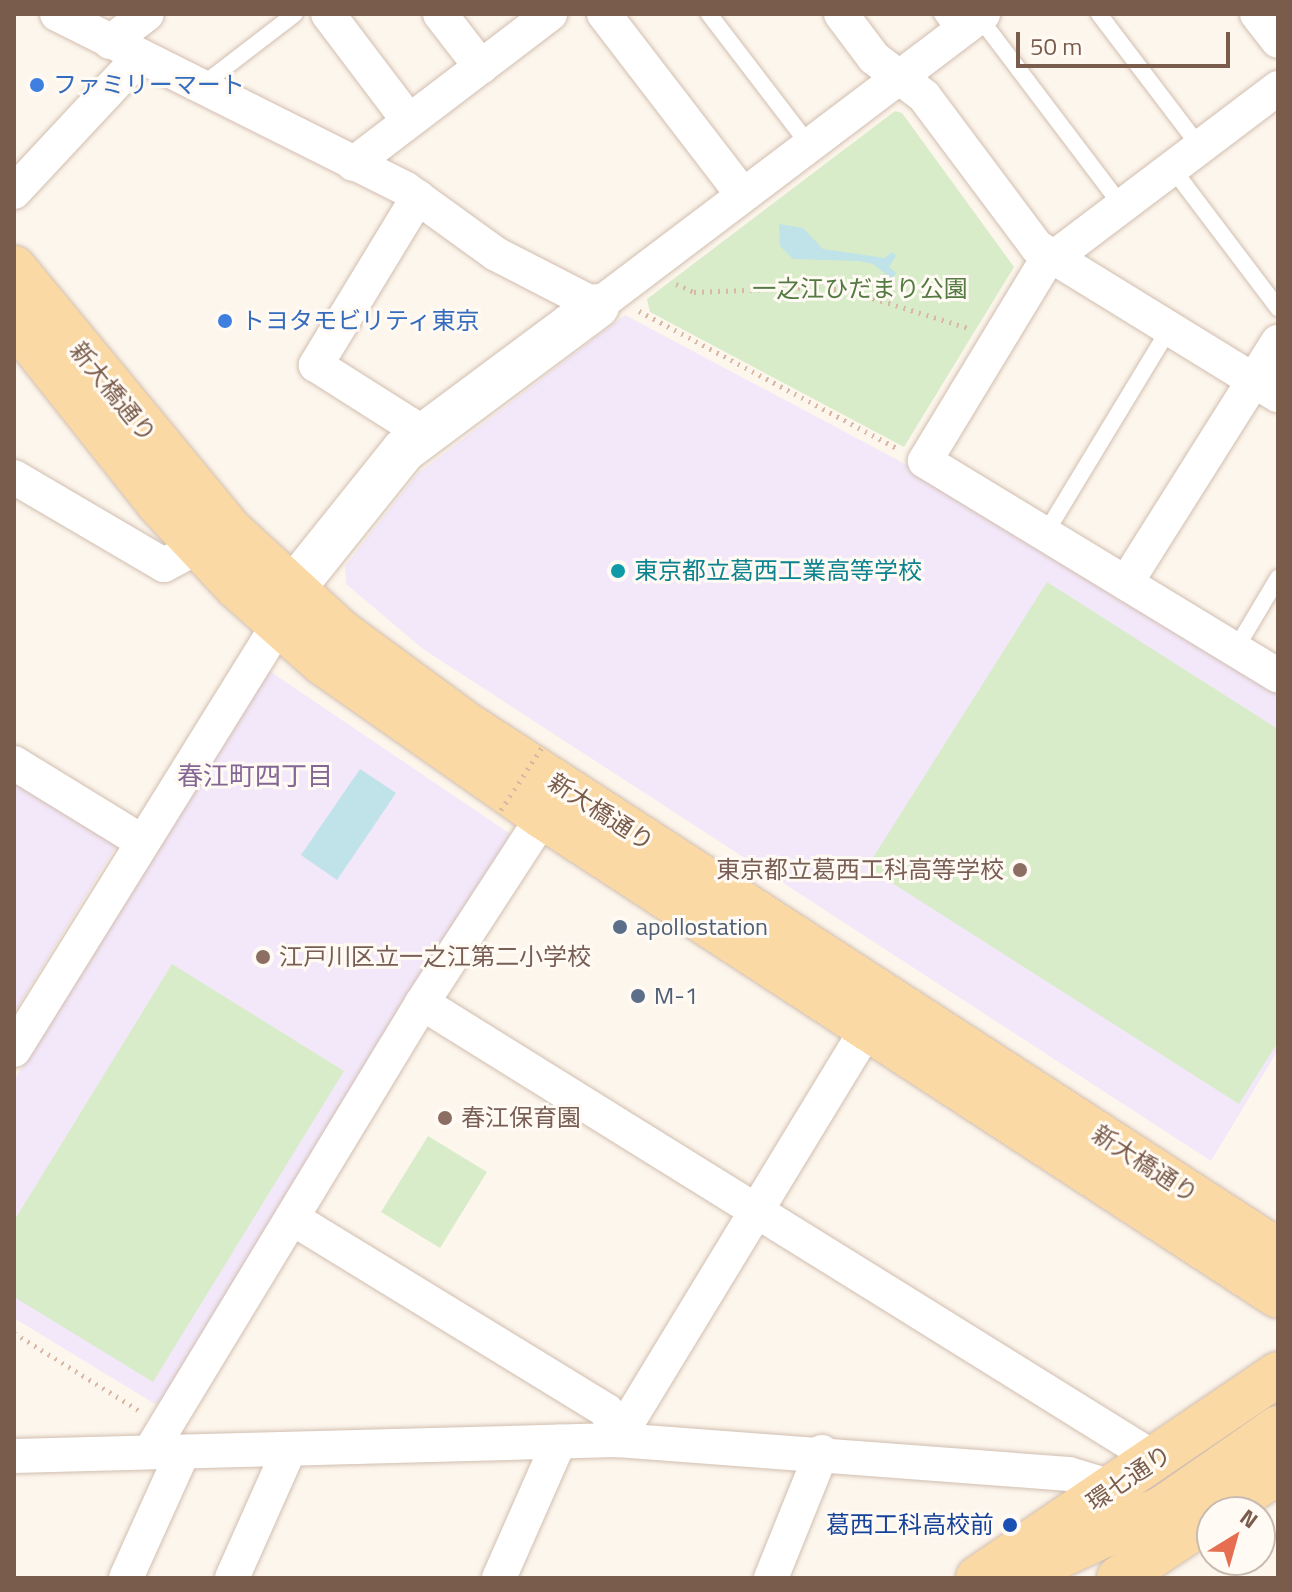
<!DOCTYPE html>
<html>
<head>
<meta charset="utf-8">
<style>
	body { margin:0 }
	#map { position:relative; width:1292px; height:1592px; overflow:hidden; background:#fdf6ec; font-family:"Titillium Web","Noto Sans JP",sans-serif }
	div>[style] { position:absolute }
	.education>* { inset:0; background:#f3e8fa }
	.green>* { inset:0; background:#d8ecc9 }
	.water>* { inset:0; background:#bfe3e8 }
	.path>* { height:5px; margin-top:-2.5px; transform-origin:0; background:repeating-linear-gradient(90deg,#d9b8a5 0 2px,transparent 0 8px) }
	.roads { filter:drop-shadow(0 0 2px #d1beb0) drop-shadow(0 0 2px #d1beb0) }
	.lane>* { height:16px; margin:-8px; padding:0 8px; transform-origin:8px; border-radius:8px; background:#fff }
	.street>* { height:34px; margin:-17px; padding:0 17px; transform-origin:17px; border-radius:17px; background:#fff }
	.secondary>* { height:44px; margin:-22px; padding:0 22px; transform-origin:22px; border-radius:22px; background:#fff }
	.primary>* { height:44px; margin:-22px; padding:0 22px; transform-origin:22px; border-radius:22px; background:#fbd9a5 }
	.path-bridge>* { height:5px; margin-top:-2.5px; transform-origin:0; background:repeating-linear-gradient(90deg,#d9b8a5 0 2px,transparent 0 8px) }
	.dots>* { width:22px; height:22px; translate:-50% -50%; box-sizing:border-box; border:4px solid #fffaf3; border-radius:50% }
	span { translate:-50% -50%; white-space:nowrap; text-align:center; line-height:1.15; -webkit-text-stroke:6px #fffaf3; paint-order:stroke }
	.shop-label { font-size:24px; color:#366cbe }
	.left { translate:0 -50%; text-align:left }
	.park-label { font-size:24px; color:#537a41 }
	.street-label { font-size:24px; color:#7a5c4d }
	.culture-label { font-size:24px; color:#0d838f }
	.education-label { font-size:24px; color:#785e54 }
	.right { translate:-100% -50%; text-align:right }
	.service-label { font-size:24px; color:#4e5e75 }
	.transit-label { font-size:24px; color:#164399 }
	.neighbourhood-label { font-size:26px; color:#846695 }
	.frame { position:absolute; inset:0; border:16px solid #7a5c4d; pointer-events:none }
	.north { position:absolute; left:1196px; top:1496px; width:80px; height:80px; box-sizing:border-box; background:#fffaf3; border:2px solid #cabbb1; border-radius:50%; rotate:37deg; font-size:22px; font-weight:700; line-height:32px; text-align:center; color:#7a5c4d }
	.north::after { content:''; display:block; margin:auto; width:28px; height:36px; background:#e76f51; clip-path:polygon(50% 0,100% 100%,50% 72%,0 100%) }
	.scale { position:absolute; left:1016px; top:32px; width:214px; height:36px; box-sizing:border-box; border:4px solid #7a5c4d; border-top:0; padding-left:10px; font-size:24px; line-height:28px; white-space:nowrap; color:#7a5c4d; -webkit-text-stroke:6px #fffaf3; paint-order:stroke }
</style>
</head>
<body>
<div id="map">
	<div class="education">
		<div style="clip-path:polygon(625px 315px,907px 465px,1278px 690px,1278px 1050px,1211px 1161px,423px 649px,346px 584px,345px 566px,417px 474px)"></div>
		<div style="clip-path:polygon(268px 670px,512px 835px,168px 1398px,155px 1404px,14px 1318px,14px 1080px)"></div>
		<div style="clip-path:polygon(14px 780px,118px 843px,14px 1013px)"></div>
	</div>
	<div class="green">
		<div style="clip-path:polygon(895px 111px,902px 113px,1014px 267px,904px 447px,650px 312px,647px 299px)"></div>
		<div style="clip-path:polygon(1047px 582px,1278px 729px,1278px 1042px,1239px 1104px,867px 867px)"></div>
		<div style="clip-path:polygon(172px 964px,344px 1071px,153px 1382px,14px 1297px,14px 1221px)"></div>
		<div style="clip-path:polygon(428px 1136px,487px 1172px,440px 1248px,381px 1212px)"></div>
	</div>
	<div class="water">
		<div style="clip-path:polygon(779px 224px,803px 228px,823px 249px,885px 258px,892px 252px,896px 256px,889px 267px,896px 273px,892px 279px,873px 264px,859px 261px,793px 259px,780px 246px)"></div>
		<div style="clip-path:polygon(360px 769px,396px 793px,337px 880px,301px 855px)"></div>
	</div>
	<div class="path">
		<div style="left:676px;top:284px;width:20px;rotate:24deg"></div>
		<div style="left:694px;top:292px;width:124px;rotate:-2.3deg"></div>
		<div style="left:818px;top:287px;width:32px;rotate:7deg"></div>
		<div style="left:850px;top:291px;width:127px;rotate:17.4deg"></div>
		<div style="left:639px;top:311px;width:294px;rotate:28deg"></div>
		<div style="left:14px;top:1333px;width:148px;rotate:31.8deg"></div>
	</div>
	<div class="roads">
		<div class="lane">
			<div style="left:709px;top:14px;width:165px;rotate:52.6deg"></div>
			<div style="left:942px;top:14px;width:24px;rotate:55deg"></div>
			<div style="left:1099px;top:14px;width:167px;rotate:52.8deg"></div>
			<div style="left:979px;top:17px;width:237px;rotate:52.9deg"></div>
			<div style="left:201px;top:86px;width:118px;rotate:-37.5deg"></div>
			<div style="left:1172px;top:168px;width:176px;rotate:52.9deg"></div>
			<div style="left:1045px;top:534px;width:240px;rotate:-58.8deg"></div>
			<div style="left:1235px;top:650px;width:84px;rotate:-59.2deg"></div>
		</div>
		<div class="street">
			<div style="left:57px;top:14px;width:390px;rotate:26.6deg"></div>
			<div style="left:406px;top:189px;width:111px;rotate:35.8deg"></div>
			<div style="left:496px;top:254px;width:114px;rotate:27.2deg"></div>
			<div style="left:597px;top:306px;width:484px;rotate:-37.1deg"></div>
			<div style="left:328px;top:14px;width:134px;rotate:52.9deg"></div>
			<div style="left:440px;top:14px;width:67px;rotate:52.3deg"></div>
			<div style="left:604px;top:14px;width:228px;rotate:52.5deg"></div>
			<div style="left:841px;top:14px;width:55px;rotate:53.1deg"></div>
			<div style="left:874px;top:58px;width:63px;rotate:37.2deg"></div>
			<div style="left:924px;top:96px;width:189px;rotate:53.2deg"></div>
			<div style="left:1037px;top:247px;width:283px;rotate:31.6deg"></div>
			<div style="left:1257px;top:14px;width:34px;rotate:52deg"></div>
			<div style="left:110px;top:42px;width:46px;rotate:-37.1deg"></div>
			<div style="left:1278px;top:88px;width:295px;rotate:142.9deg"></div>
			<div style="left:1043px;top:266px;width:228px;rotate:121.2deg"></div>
			<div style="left:925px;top:461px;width:413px;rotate:31.3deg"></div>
			<div style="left:353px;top:164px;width:248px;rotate:-37.3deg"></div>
			<div style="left:14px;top:192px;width:185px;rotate:-47deg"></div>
			<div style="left:418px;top:197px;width:197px;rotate:121.3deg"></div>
			<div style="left:316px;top:365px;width:110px;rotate:32.4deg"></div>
			<div style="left:409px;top:424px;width:19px;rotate:47deg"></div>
			<div style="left:14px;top:477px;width:174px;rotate:30.4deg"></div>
			<div style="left:164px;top:565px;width:40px;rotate:-28deg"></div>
			<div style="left:1126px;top:583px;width:285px;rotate:-57.8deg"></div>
			<div style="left:14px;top:763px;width:151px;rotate:31.5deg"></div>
			<div style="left:422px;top:1003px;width:865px;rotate:31.87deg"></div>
			<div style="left:14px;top:1050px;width:500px;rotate:-58.15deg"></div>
			<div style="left:292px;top:1218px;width:369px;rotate:31.5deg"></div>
			<div style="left:607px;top:1411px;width:31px;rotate:71deg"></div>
			<div style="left:617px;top:1440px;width:485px;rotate:-58.7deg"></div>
			<div style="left:151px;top:1450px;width:523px;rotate:-58.77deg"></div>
			<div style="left:422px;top:1003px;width:222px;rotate:-57deg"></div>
			<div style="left:14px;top:1456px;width:603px;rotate:-1.52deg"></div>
			<div style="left:617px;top:1440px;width:453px;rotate:4.3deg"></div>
			<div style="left:1069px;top:1474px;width:48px;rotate:16.9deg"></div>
			<div style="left:126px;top:1578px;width:138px;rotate:-65.7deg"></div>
			<div style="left:232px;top:1578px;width:140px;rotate:-66deg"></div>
			<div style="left:499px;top:1578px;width:149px;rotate:-66.2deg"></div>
			<div style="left:771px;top:1578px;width:136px;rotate:-68deg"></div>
		</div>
		<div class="secondary">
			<div style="left:280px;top:622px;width:51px;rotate:-63.4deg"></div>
			<div style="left:303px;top:576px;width:161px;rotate:-51.3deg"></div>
			<div style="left:404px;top:450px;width:241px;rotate:-36.7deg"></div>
		</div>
		<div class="primary">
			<div style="left:14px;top:268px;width:340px;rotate:50.5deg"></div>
			<div style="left:230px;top:530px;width:151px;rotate:42.6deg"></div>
			<div style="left:341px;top:632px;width:159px;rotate:36.3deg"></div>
			<div style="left:469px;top:726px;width:964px;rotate:32.98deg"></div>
			<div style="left:14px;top:321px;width:233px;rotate:51.6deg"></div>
			<div style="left:159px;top:504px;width:114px;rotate:46.8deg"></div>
			<div style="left:237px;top:587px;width:115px;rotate:41.5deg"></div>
			<div style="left:323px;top:663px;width:269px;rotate:35deg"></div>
			<div style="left:543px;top:817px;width:877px;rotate:33.09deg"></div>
			<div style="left:1218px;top:1512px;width:72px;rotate:-33.7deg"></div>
			<div style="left:1027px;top:1571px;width:150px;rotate:-24.9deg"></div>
			<div style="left:1163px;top:1508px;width:140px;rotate:-34.8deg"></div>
			<div style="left:978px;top:1578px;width:363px;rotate:-34.2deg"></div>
			<div style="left:1119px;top:1578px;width:112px;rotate:-33.7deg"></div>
		</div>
	</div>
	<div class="path-bridge">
		<div style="left:501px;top:810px;width:79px;rotate:-56.9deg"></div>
	</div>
	<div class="dots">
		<div style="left:37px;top:85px;background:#3f7fe0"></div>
		<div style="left:225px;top:321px;background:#3f7fe0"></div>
		<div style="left:618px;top:571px;background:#0f9aa8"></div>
		<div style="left:1020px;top:870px;background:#8d6e63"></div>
		<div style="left:620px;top:927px;background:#5c6f8a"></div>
		<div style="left:263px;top:957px;background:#8d6e63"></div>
		<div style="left:638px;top:996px;background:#5c6f8a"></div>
		<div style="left:445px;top:1118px;background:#8d6e63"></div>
		<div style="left:1010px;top:1525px;background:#1a4fb4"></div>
	</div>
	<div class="shop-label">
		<span class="left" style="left:53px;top:85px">ファミリーマート</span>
		<span class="left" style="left:241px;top:321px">トヨタモビリティ東京</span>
	</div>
	<div class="park-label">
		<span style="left:860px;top:289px">一之江ひだまり公園</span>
	</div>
	<div class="street-label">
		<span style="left:113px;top:392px;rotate:51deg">新大橋通り</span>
		<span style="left:601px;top:812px;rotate:33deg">新大橋通り</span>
		<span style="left:1145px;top:1164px;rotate:33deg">新大橋通り</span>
		<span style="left:1129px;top:1478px;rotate:-34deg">環七通り</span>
	</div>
	<div class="culture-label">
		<span class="left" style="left:634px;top:571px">東京都立葛西工業高等学校</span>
	</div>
	<div class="education-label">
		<span class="right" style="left:1004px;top:870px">東京都立葛西工科高等学校</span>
		<span class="left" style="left:279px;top:957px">江戸川区立一之江第二小学校</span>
		<span class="left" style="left:461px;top:1118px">春江保育園</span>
	</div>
	<div class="service-label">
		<span class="left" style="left:636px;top:927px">apollostation</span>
		<span class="left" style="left:654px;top:996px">M-1</span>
	</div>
	<div class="transit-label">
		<span class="right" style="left:994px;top:1525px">葛西工科高校前</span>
	</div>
	<div class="neighbourhood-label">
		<span style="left:255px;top:776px">春江町四丁目</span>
	</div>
	<div class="frame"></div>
	<div class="north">N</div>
	<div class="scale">50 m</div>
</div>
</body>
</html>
